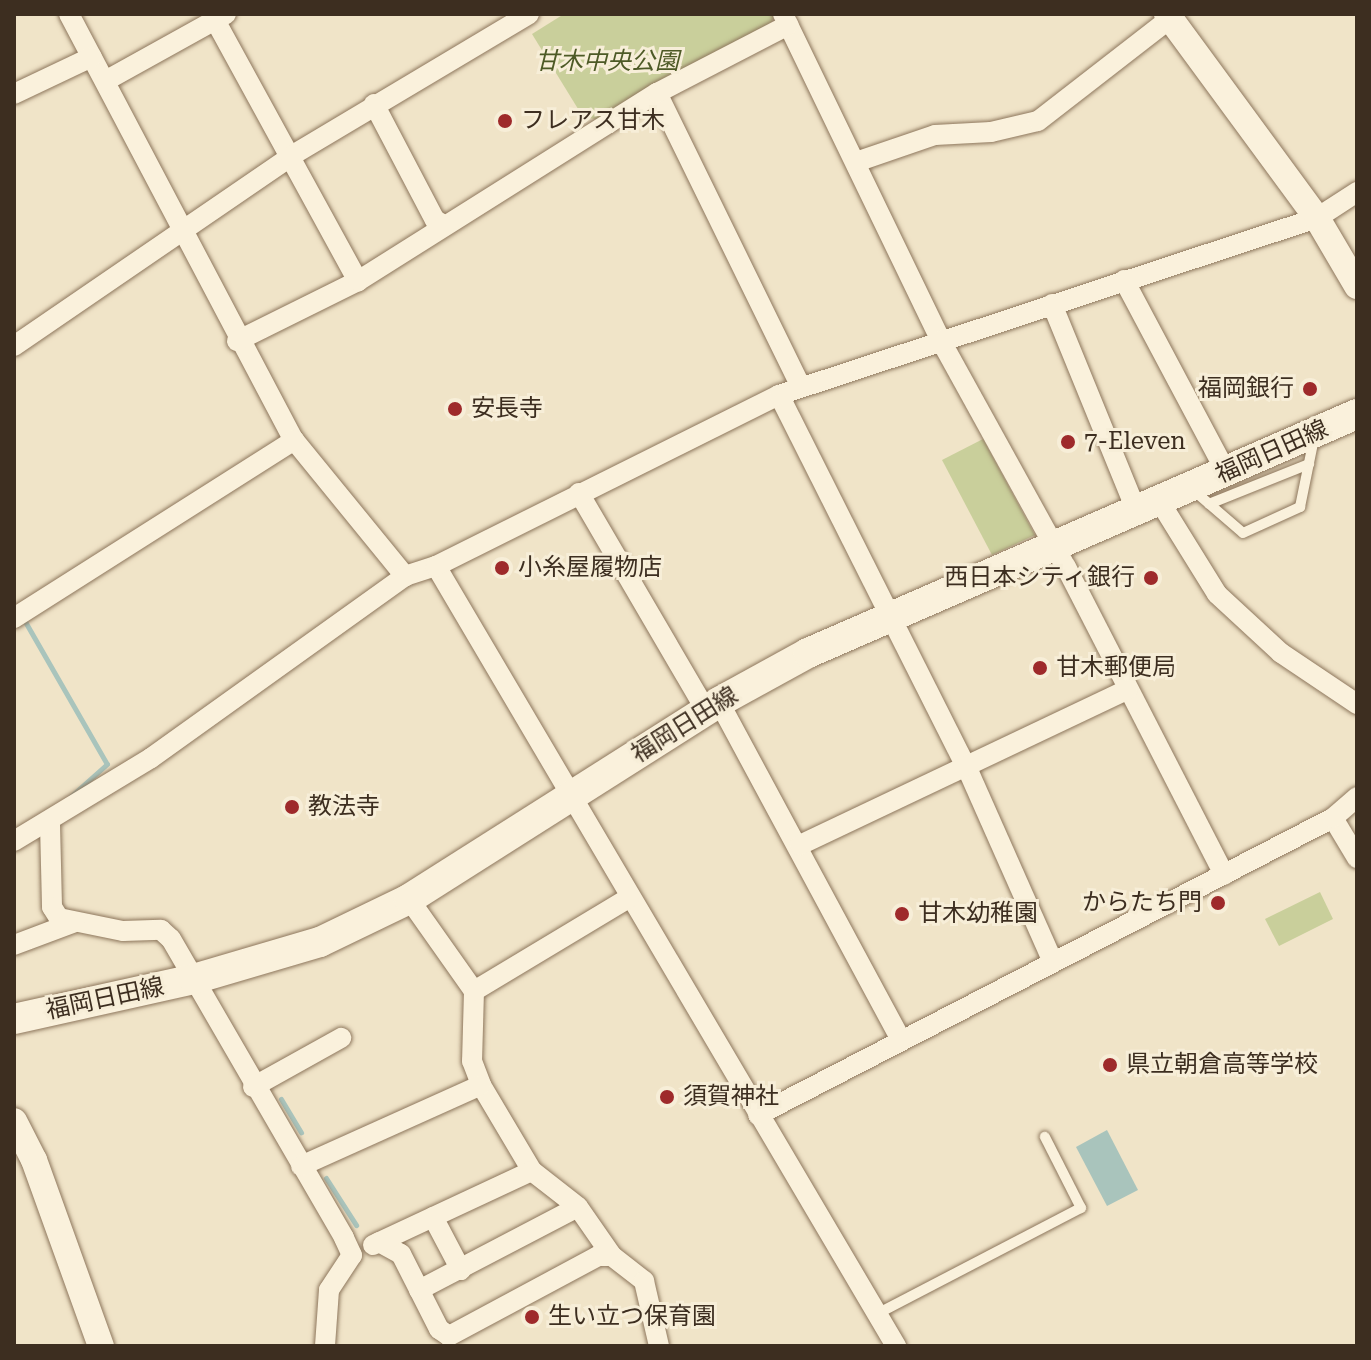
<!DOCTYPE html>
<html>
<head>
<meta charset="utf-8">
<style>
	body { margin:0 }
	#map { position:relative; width:1371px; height:1360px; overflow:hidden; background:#f0e4c8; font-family:"Roboto Serif","Noto Sans JP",serif }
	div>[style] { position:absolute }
	.green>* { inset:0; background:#c9cf9b }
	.water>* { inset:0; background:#a9c4bc }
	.stream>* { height:5px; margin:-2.5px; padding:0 2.5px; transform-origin:2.5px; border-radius:2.5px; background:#a9c4bc }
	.roads { filter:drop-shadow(0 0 2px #8d765c) drop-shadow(0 0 2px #8d765c) }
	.service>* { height:10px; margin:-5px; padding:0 5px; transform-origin:5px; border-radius:5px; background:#faf1dc }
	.minor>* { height:20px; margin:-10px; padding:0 10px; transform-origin:10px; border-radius:10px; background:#faf1dc }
	.tertiary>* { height:26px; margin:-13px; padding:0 13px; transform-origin:13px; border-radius:13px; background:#faf1dc }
	.secondary>* { height:30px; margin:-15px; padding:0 15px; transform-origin:15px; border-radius:15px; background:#faf1dc }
	.dots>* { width:22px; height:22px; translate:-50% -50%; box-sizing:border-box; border:4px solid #f7eed8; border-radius:50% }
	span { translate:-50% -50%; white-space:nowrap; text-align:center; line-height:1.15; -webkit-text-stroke:6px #f7eed8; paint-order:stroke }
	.park-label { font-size:24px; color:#4d5a26; font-style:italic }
	.poi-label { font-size:24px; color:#3d2e20 }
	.left { translate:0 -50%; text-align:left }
	.right { translate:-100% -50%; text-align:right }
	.street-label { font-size:24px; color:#3d2e20 }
	.frame { position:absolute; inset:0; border:16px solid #3d2e20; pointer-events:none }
</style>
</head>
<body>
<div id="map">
	<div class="green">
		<div style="clip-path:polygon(564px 14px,774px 14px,772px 22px,601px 120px,583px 117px,532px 34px)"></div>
		<div style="clip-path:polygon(983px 439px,1035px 535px,992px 555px,942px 460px)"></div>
		<div style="clip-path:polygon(1320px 892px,1333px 919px,1279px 946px,1265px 919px)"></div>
	</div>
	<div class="water">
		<div style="clip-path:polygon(1107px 1130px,1138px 1190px,1107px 1206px,1076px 1147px)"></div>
	</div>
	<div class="stream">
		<div style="left:23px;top:618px;width:168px;rotate:60.1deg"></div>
		<div style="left:107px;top:764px;width:50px;rotate:138.3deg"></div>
		<div style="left:281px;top:1099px;width:39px;rotate:59deg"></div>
		<div style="left:326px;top:1178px;width:56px;rotate:57.4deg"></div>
	</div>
	<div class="roads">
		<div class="service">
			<div style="left:1192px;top:489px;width:67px;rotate:40.8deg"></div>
			<div style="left:1243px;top:533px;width:63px;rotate:-24.5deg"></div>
			<div style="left:1300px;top:507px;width:70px;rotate:-78.5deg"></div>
			<div style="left:1209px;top:504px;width:108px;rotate:-21.8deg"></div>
			<div style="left:877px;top:1314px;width:230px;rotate:-27.5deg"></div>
			<div style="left:1081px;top:1208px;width:80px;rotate:-116.9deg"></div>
		</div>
		<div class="minor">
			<div style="left:69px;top:14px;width:482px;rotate:62.2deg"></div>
			<div style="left:294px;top:440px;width:176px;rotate:50.8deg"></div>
			<div style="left:783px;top:14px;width:363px;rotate:64.2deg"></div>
			<div style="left:941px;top:341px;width:258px;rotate:61.1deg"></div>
			<div style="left:1066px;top:567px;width:346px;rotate:62.8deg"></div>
			<div style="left:215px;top:20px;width:298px;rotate:61.3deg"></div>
			<div style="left:107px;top:80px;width:136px;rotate:-29deg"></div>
			<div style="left:657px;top:93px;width:325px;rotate:63.9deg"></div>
			<div style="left:14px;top:94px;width:86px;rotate:-25.4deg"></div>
			<div style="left:374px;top:104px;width:131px;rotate:62.3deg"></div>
			<div style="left:435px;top:220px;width:10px;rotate:29deg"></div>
			<div style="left:856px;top:162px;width:83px;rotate:-18.9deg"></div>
			<div style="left:935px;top:135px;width:56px;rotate:-3.1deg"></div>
			<div style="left:991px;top:132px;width:48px;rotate:-13.2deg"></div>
			<div style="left:1038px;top:121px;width:168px;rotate:-37.8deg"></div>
			<div style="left:1124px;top:280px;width:217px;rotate:62deg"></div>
			<div style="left:1052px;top:304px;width:225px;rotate:67.8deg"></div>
			<div style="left:237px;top:341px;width:135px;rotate:-26.4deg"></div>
			<div style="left:358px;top:281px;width:353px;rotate:-32.2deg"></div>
			<div style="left:657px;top:93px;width:148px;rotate:-27.4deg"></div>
			<div style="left:14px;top:346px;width:336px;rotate:-34.4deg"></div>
			<div style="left:291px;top:156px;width:277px;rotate:-30.8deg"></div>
			<div style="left:779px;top:395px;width:418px;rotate:63.3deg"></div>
			<div style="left:967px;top:768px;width:210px;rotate:66.1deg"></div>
			<div style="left:579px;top:493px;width:251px;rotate:59.7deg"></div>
			<div style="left:1160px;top:502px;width:108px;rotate:58.2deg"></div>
			<div style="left:1217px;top:594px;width:87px;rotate:42.7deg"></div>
			<div style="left:1281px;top:653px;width:92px;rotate:33.9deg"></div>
			<div style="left:436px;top:566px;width:906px;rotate:59.47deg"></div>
			<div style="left:14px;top:618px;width:332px;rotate:-32.4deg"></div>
			<div style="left:719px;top:702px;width:382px;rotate:61.7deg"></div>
			<div style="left:1333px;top:818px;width:47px;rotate:59deg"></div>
			<div style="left:50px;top:824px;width:83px;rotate:88.6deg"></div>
			<div style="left:52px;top:907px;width:13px;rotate:58deg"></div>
			<div style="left:59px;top:918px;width:65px;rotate:11.5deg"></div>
			<div style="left:123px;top:931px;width:38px;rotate:-2deg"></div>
			<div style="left:161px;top:930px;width:13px;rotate:42deg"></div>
			<div style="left:171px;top:939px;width:345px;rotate:59.9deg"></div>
			<div style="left:344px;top:1238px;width:19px;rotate:65deg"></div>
			<div style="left:352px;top:1255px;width:42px;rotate:123.3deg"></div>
			<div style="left:329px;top:1290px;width:56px;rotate:94.1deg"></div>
			<div style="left:14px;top:841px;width:160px;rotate:-31.2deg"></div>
			<div style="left:151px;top:758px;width:312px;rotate:-35.6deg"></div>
			<div style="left:405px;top:576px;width:33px;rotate:-18deg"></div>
			<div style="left:436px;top:566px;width:383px;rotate:-26.5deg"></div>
			<div style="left:779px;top:395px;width:566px;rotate:-18.21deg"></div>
			<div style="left:1317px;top:218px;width:48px;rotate:-33deg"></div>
			<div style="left:800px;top:845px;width:362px;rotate:-25.4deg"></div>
			<div style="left:409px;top:899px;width:113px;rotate:54.8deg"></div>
			<div style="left:474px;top:991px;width:70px;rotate:91.6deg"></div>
			<div style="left:472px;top:1061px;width:26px;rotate:69deg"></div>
			<div style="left:481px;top:1085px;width:100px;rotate:59.3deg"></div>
			<div style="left:532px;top:1171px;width:58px;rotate:38deg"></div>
			<div style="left:578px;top:1207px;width:60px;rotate:55.2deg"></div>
			<div style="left:612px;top:1256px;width:41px;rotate:38deg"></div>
			<div style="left:644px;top:1281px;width:67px;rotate:77deg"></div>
			<div style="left:14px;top:945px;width:65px;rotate:-20.7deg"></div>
			<div style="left:474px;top:991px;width:181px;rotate:-31deg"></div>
			<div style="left:253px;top:1087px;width:101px;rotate:-29.1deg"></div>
			<div style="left:758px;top:1115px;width:647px;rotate:-27.32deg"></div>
			<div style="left:1333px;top:818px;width:32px;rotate:-41deg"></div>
			<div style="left:301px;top:1166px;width:197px;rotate:-24.2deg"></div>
			<div style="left:433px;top:1217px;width:60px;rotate:62.2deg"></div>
			<div style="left:379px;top:1242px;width:25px;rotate:29deg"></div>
			<div style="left:401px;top:1254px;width:84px;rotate:63.1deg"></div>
			<div style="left:439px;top:1329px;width:12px;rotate:35deg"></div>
			<div style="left:449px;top:1336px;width:169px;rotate:-28.2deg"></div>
			<div style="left:598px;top:1256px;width:14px"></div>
			<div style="left:373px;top:1245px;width:175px;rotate:-25deg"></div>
			<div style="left:419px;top:1290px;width:179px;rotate:-27.6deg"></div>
		</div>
		<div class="tertiary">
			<div style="left:1167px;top:14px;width:253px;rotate:53.7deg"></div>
			<div style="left:1317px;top:218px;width:79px;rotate:59.5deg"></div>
			<div style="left:14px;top:1121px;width:44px;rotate:62.9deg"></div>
			<div style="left:34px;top:1160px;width:198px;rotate:70.2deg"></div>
		</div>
		<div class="secondary">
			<div style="left:14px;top:1019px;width:184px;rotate:-12.5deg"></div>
			<div style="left:194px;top:979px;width:131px;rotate:-16.4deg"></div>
			<div style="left:320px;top:942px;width:99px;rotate:-25.8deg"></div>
			<div style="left:409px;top:899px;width:367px;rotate:-32.4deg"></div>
			<div style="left:719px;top:702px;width:102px;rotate:-28.8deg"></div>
			<div style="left:808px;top:653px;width:599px;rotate:-23.53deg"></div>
		</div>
	</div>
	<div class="dots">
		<div style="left:505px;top:121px;background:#9e2a2b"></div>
		<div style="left:1310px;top:389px;background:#9e2a2b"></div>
		<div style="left:455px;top:409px;background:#9e2a2b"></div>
		<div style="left:1068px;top:442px;background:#9e2a2b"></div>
		<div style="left:502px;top:568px;background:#9e2a2b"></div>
		<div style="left:1151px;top:578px;background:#9e2a2b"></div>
		<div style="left:1040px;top:668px;background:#9e2a2b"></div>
		<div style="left:292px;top:807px;background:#9e2a2b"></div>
		<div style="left:1218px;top:903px;background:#9e2a2b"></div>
		<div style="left:902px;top:914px;background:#9e2a2b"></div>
		<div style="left:1110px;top:1065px;background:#9e2a2b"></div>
		<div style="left:667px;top:1097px;background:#9e2a2b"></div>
		<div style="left:532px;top:1317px;background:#9e2a2b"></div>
	</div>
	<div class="park-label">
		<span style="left:607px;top:62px">甘木中央公園</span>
	</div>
	<div class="poi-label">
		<span class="left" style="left:521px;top:121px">フレアス甘木</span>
		<span class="right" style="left:1294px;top:389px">福岡銀行</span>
		<span class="left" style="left:471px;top:409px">安長寺</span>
		<span class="left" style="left:1084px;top:442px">7-Eleven</span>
		<span class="left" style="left:518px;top:568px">小糸屋履物店</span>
		<span class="right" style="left:1135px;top:578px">西日本シティ銀行</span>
		<span class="left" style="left:1056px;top:668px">甘木郵便局</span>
		<span class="left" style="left:308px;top:807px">教法寺</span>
		<span class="right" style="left:1202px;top:903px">からたち門</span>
		<span class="left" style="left:918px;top:914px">甘木幼稚園</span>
		<span class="left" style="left:1126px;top:1065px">県立朝倉高等学校</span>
		<span class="left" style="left:683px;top:1097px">須賀神社</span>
		<span class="left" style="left:548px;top:1317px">生い立つ保育園</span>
	</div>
	<div class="street-label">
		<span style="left:1272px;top:452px;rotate:-24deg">福岡日田線</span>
		<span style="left:685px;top:725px;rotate:-32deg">福岡日田線</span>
		<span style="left:105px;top:999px;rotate:-12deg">福岡日田線</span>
	</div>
	<div class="frame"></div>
</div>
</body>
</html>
